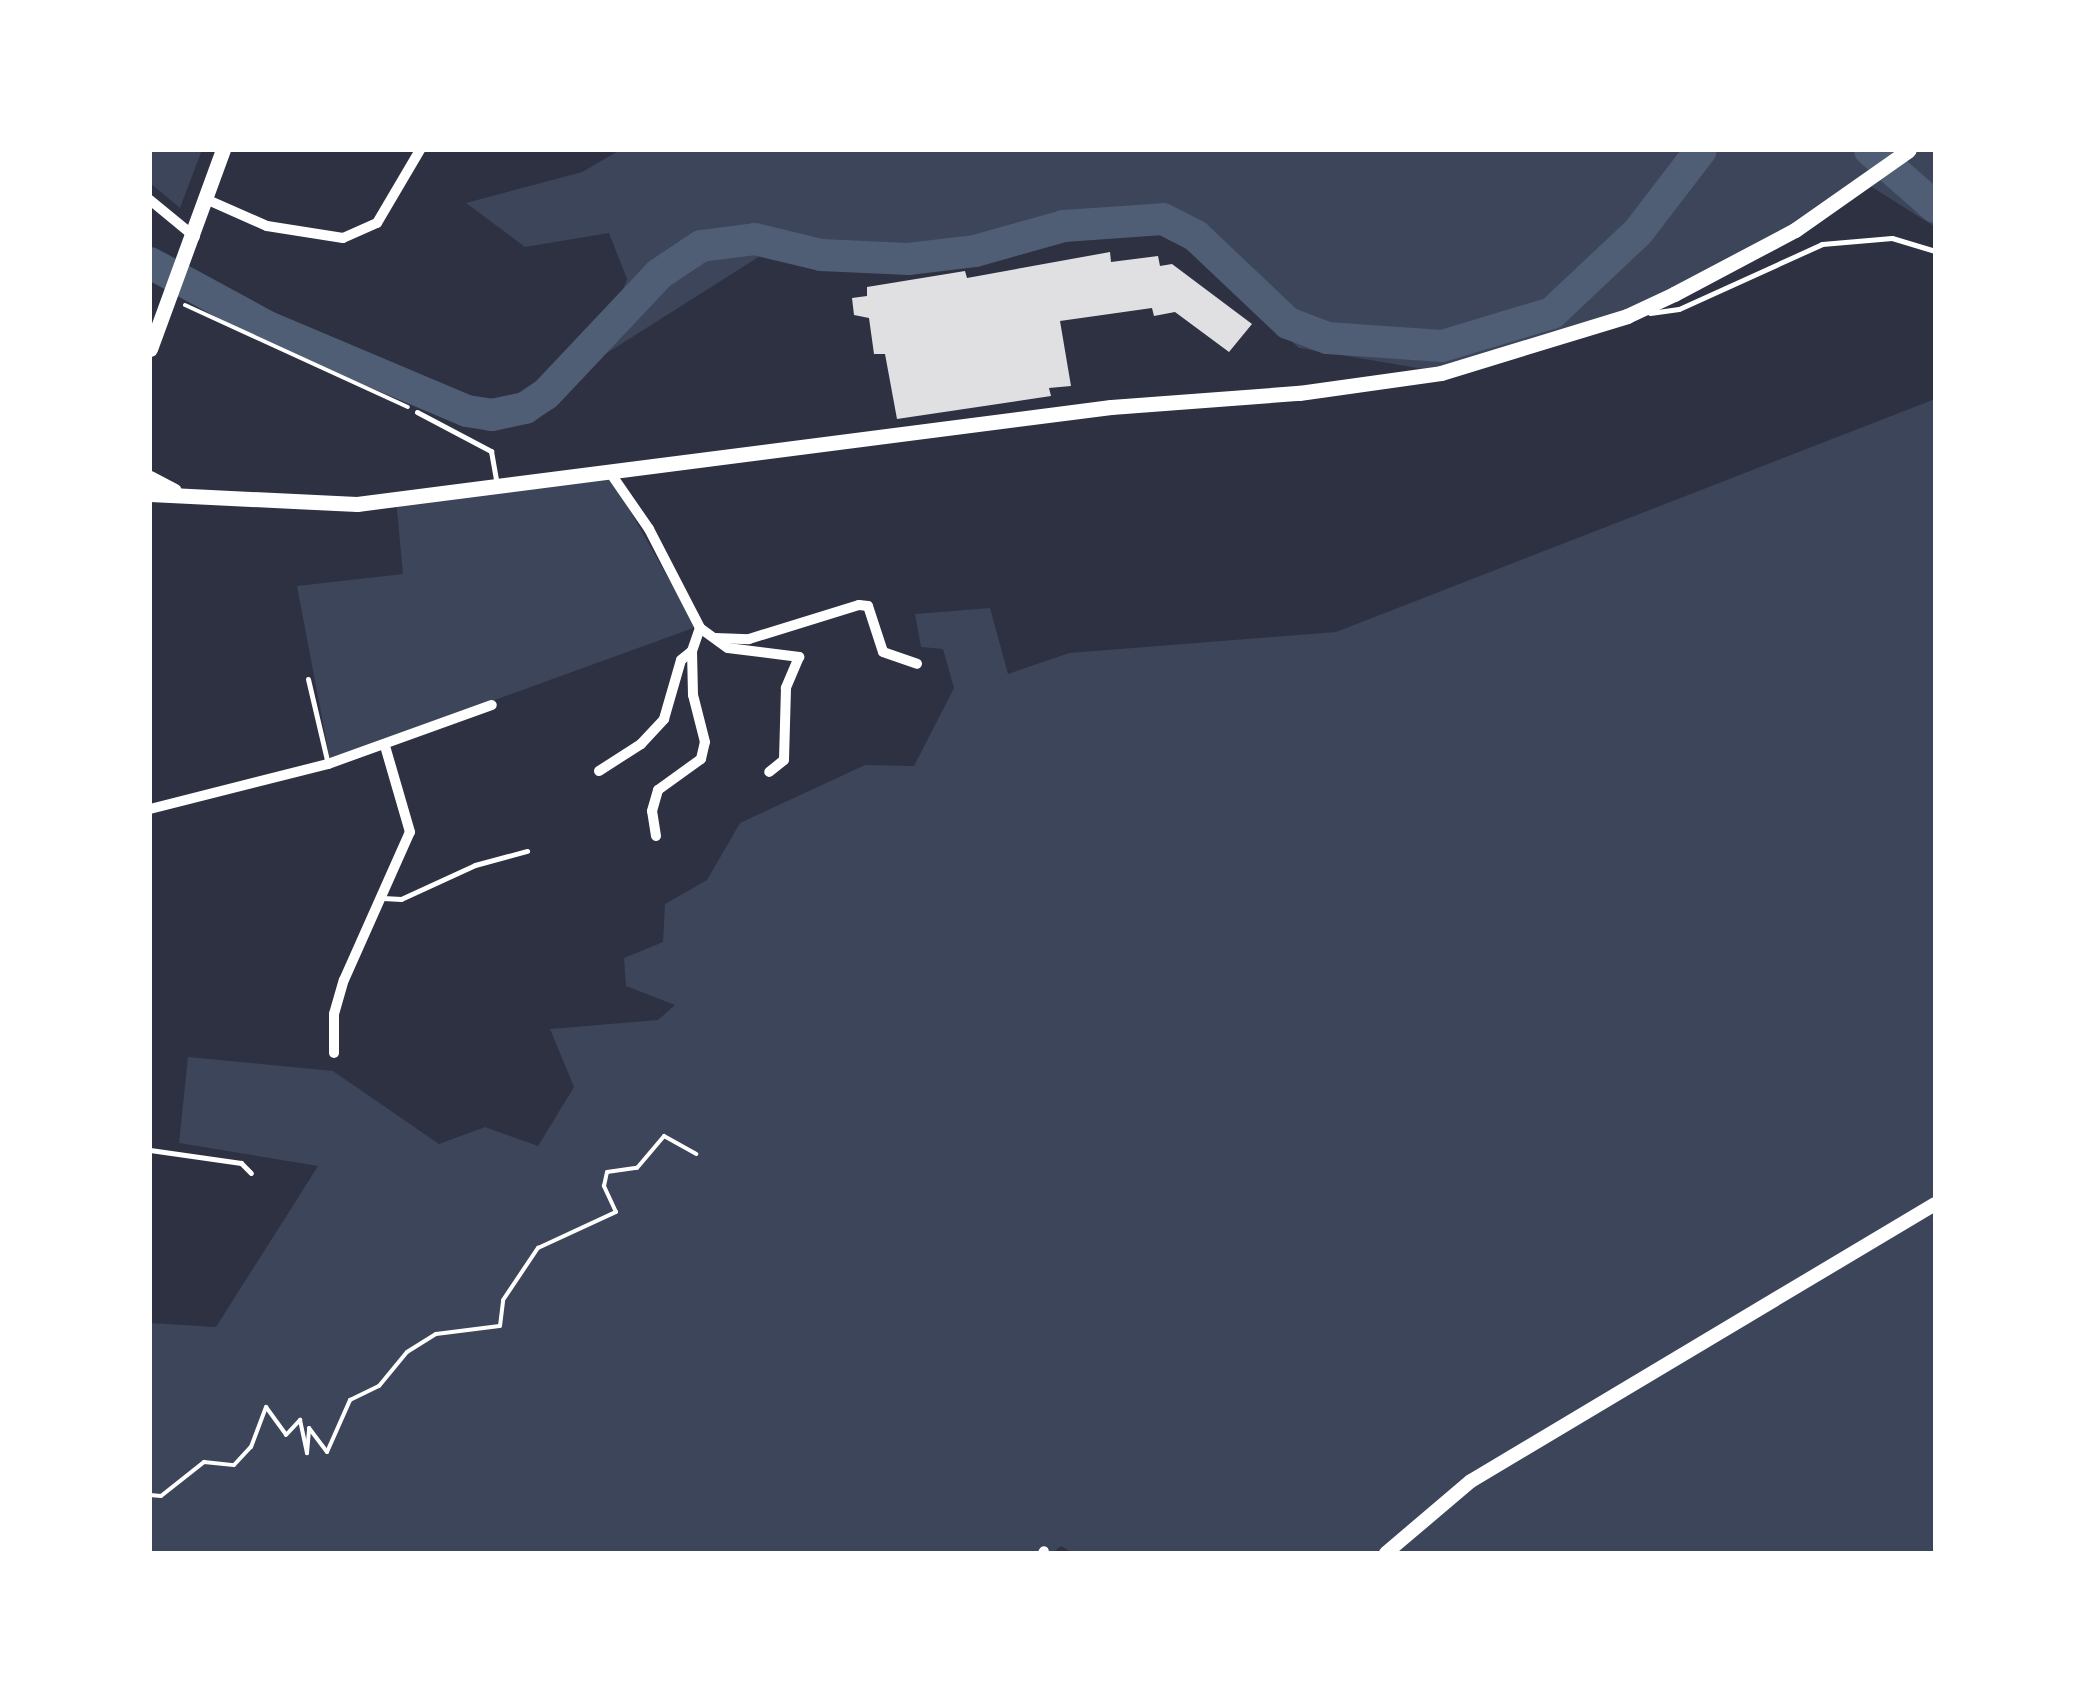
<!DOCTYPE html>
<html>
<head>
<meta charset="utf-8">
<style>
	body { margin:0 }
	#map { position:relative; width:2085px; height:1703px; overflow:hidden; background:#2d3142; font-family:"Golos Text",sans-serif }
	div>[style] { position:absolute }
	.green>* { inset:0; background:#3c4559 }
	.river>* { height:32px; margin:-16px; padding:0 16px; transform-origin:16px; border-radius:16px; background:#4f5d75 }
	.building>* { inset:0; background:#e0e0e3 }
	.path>* { height:4px; margin:-2px; padding:0 2px; transform-origin:2px; border-radius:2px; background:#fff }
	.service>* { height:5px; margin:-2.5px; padding:0 2.5px; transform-origin:2.5px; border-radius:2.5px; background:#fff }
	.minor>* { height:10px; margin:-5px; padding:0 5px; transform-origin:5px; border-radius:5px; background:#fff }
	.tertiary>* { height:14px; margin:-7px; padding:0 7px; transform-origin:7px; border-radius:7px; background:#fff }
	.secondary>* { height:15px; margin:-7.5px; padding:0 7.5px; transform-origin:7.5px; border-radius:7.5px; background:#fff }
	span { translate:-50% -50%; white-space:nowrap; text-align:center; line-height:1.15; -webkit-text-stroke:10px #fff; paint-order:stroke }
	.frame { position:absolute; inset:0; border:152px solid #fff; pointer-events:none }
</style>
</head>
<body>
<div id="map">
	<div class="green">
		<div style="clip-path:polygon(150px 150px,202px 150px,180px 208px,150px 183px)"></div>
		<div style="clip-path:polygon(620px 150px,1935px 150px,1935px 227px,1864px 182px,1794px 230px,1627px 315px,1441px 372px,1299px 348px,1173px 235px,1116px 225px,979px 257px,860px 269px,768px 251px,596px 360px,627px 279px,609px 233px,525px 247px,466px 203px,582px 172px)"></div>
		<div style="clip-path:polygon(1935px 399px,1935px 1553px,1073px 1553px,1061px 1546px,1052px 1553px,150px 1553px,150px 1323px,216px 1327px,318px 1166px,179px 1143px,188px 1057px,333px 1071px,439px 1144px,485px 1127px,538px 1146px,574px 1087px,550px 1029px,658px 1020px,675px 1005px,626px 986px,624px 958px,663px 942px,665px 904px,707px 880px,740px 823px,865px 765px,914px 766px,954px 688px,943px 649px,921px 647px,915px 614px,990px 608px,1008px 674px,1069px 653px,1336px 632px)"></div>
		<div style="clip-path:polygon(608px 472px,696px 627px,330px 760px,297px 586px,403px 574px,396px 500px)"></div>
	</div>
	<div class="river">
		<div style="left:1870px;top:150px;width:86px;rotate:41.2deg"></div>
		<div style="left:150px;top:263px;width:134px;rotate:28.5deg"></div>
		<div style="left:268px;top:327px;width:216px;rotate:22.9deg"></div>
		<div style="left:467px;top:411px;width:25px;rotate:9deg"></div>
		<div style="left:492px;top:415px;width:34px;rotate:-12deg"></div>
		<div style="left:525px;top:408px;width:25px;rotate:-34deg"></div>
		<div style="left:546px;top:394px;width:165px;rotate:-46.7deg"></div>
		<div style="left:659px;top:274px;width:50px;rotate:-33.7deg"></div>
		<div style="left:701px;top:246px;width:54px;rotate:-7.4deg"></div>
		<div style="left:755px;top:239px;width:68px;rotate:13.6deg"></div>
		<div style="left:821px;top:255px;width:87px;rotate:2.6deg"></div>
		<div style="left:908px;top:259px;width:67px;rotate:-6.8deg"></div>
		<div style="left:975px;top:251px;width:92px;rotate:-15.7deg"></div>
		<div style="left:1064px;top:226px;width:99px;rotate:-4deg"></div>
		<div style="left:1163px;top:219px;width:37px;rotate:27deg"></div>
		<div style="left:1196px;top:236px;width:127px;rotate:43.4deg"></div>
		<div style="left:1288px;top:323px;width:42px;rotate:21deg"></div>
		<div style="left:1327px;top:338px;width:115px;rotate:4deg"></div>
		<div style="left:1442px;top:346px;width:115px;rotate:-16.7deg"></div>
		<div style="left:1552px;top:313px;width:118px;rotate:-43.3deg"></div>
		<div style="left:1638px;top:232px;width:103px;rotate:-52.5deg"></div>
	</div>
	<div class="building">
		<div style="clip-path:polygon(1110px 252px,1111px 262px,1158px 256px,1160px 266px,1172px 264px,1252px 324px,1229px 352px,1175px 312px,1154px 316px,1152px 308px,1060px 321px,1071px 386px,1049px 388px,1051px 396px,897px 419px,885px 354px,874px 354px,869px 318px,854px 315px,852px 298px,867px 296px,867px 287px,965px 271px,967px 278px)"></div>
	</div>
	<div class="path">
		<div style="left:185px;top:305px;width:245px;rotate:24.6deg"></div>
		<div style="left:150px;top:1495px;width:11px;rotate:5deg"></div>
		<div style="left:161px;top:1496px;width:55px;rotate:-38.3deg"></div>
		<div style="left:204px;top:1462px;width:30px;rotate:6deg"></div>
		<div style="left:234px;top:1465px;width:25px;rotate:-47deg"></div>
		<div style="left:251px;top:1447px;width:43px;rotate:-69.4deg"></div>
		<div style="left:266px;top:1407px;width:34px;rotate:54deg"></div>
		<div style="left:286px;top:1435px;width:21px;rotate:-47deg"></div>
		<div style="left:300px;top:1420px;width:34px;rotate:78deg"></div>
		<div style="left:307px;top:1453px;width:25px;rotate:-85deg"></div>
		<div style="left:309px;top:1428px;width:30px;rotate:53deg"></div>
		<div style="left:327px;top:1452px;width:57px;rotate:-66.1deg"></div>
		<div style="left:350px;top:1400px;width:32px;rotate:-26deg"></div>
		<div style="left:379px;top:1386px;width:44px;rotate:-50.5deg"></div>
		<div style="left:407px;top:1352px;width:34px;rotate:-32deg"></div>
		<div style="left:436px;top:1334px;width:64px;rotate:-7.1deg"></div>
		<div style="left:500px;top:1326px;width:26px;rotate:-83deg"></div>
		<div style="left:503px;top:1300px;width:63px;rotate:-56.1deg"></div>
		<div style="left:538px;top:1248px;width:86px;rotate:-24.8deg"></div>
		<div style="left:616px;top:1212px;width:29px;rotate:-115deg"></div>
		<div style="left:604px;top:1186px;width:14px;rotate:-78deg"></div>
		<div style="left:607px;top:1172px;width:30px;rotate:-8deg"></div>
		<div style="left:637px;top:1168px;width:42px;rotate:-49.8deg"></div>
		<div style="left:664px;top:1136px;width:37px;rotate:29deg"></div>
	</div>
	<div class="service">
		<div style="left:1650px;top:313px;width:29px;rotate:-8deg"></div>
		<div style="left:1679px;top:309px;width:157px;rotate:-24.4deg"></div>
		<div style="left:1822px;top:244px;width:70px;rotate:-4.9deg"></div>
		<div style="left:1892px;top:238px;width:45px;rotate:16.8deg"></div>
		<div style="left:417px;top:412px;width:84px;rotate:27.8deg"></div>
		<div style="left:491px;top:451px;width:34px;rotate:80deg"></div>
		<div style="left:308px;top:679px;width:87px;rotate:76.8deg"></div>
		<div style="left:383px;top:898px;width:18px;rotate:3deg"></div>
		<div style="left:401px;top:899px;width:81px;rotate:-24.7deg"></div>
		<div style="left:475px;top:865px;width:54px;rotate:-15.1deg"></div>
		<div style="left:150px;top:1150px;width:92px;rotate:8.1deg"></div>
		<div style="left:241px;top:1163px;width:14px;rotate:45deg"></div>
	</div>
	<div class="minor">
		<div style="left:150px;top:200px;width:58px;rotate:39.4deg"></div>
		<div style="left:208px;top:200px;width:64px;rotate:23.8deg"></div>
		<div style="left:267px;top:226px;width:77px;rotate:9deg"></div>
		<div style="left:343px;top:238px;width:37px;rotate:-24deg"></div>
		<div style="left:377px;top:223px;width:85px;rotate:-59.5deg"></div>
		<div style="left:609px;top:471px;width:70px;rotate:55.4deg"></div>
		<div style="left:649px;top:529px;width:111px;rotate:62.7deg"></div>
		<div style="left:700px;top:628px;width:34px;rotate:36deg"></div>
		<div style="left:728px;top:648px;width:72px;rotate:7.2deg"></div>
		<div style="left:799px;top:657px;width:34px;rotate:113deg"></div>
		<div style="left:786px;top:688px;width:72px;rotate:91.6deg"></div>
		<div style="left:784px;top:760px;width:19px;rotate:141deg"></div>
		<div style="left:715px;top:638px;width:34px;rotate:2deg"></div>
		<div style="left:749px;top:639px;width:115px;rotate:-17.2deg"></div>
		<div style="left:859px;top:605px;width:9px;rotate:6deg"></div>
		<div style="left:868px;top:606px;width:48px;rotate:71.9deg"></div>
		<div style="left:883px;top:652px;width:36px;rotate:19deg"></div>
		<div style="left:599px;top:771px;width:50px;rotate:-32.7deg"></div>
		<div style="left:641px;top:744px;width:34px;rotate:-47deg"></div>
		<div style="left:664px;top:719px;width:61px;rotate:-73.9deg"></div>
		<div style="left:681px;top:660px;width:14px;rotate:-39deg"></div>
		<div style="left:150px;top:809px;width:184px;rotate:-14.2deg"></div>
		<div style="left:328px;top:764px;width:174px;rotate:-19.8deg"></div>
		<div style="left:656px;top:836px;width:25px;rotate:-99deg"></div>
		<div style="left:652px;top:811px;width:22px;rotate:-74deg"></div>
		<div style="left:658px;top:790px;width:53px;rotate:-35.8deg"></div>
		<div style="left:701px;top:759px;width:17px;rotate:-77deg"></div>
		<div style="left:705px;top:742px;width:49px;rotate:-104.3deg"></div>
		<div style="left:693px;top:695px;width:44px;rotate:-91.3deg"></div>
		<div style="left:692px;top:651px;width:24px;rotate:-71deg"></div>
		<div style="left:334px;top:1053px;width:39px;rotate:-90deg"></div>
		<div style="left:334px;top:1014px;width:35px;rotate:-74deg"></div>
		<div style="left:344px;top:980px;width:162px;rotate:-66deg"></div>
		<div style="left:410px;top:832px;width:90px;rotate:-106.2deg"></div>
		<div style="left:1043px;top:1553px;width:2px;rotate:-63deg"></div>
	</div>
	<div class="tertiary">
		<div style="left:1386px;top:1553px;width:111px;rotate:-40.3deg"></div>
		<div style="left:1471px;top:1481px;width:540px;rotate:-30.84deg"></div>
	</div>
	<div class="secondary">
		<div style="left:150px;top:349px;width:212px;rotate:-69.9deg"></div>
		<div style="left:150px;top:478px;width:27px;rotate:28deg"></div>
		<div style="left:150px;top:494px;width:207px;rotate:2.8deg"></div>
		<div style="left:357px;top:504px;width:760px;rotate:-7.33deg"></div>
		<div style="left:1111px;top:407px;width:189px;rotate:-4.3deg"></div>
		<div style="left:1299px;top:393px;width:143px;rotate:-8deg"></div>
		<div style="left:1441px;top:373px;width:195px;rotate:-17deg"></div>
		<div style="left:1627px;top:316px;width:52px;rotate:-25.1deg"></div>
		<div style="left:1674px;top:294px;width:137px;rotate:-27.9deg"></div>
		<div style="left:1795px;top:230px;width:139px;rotate:-35.1deg"></div>
	</div>
	<div class="frame"></div>
</div>
</body>
</html>
